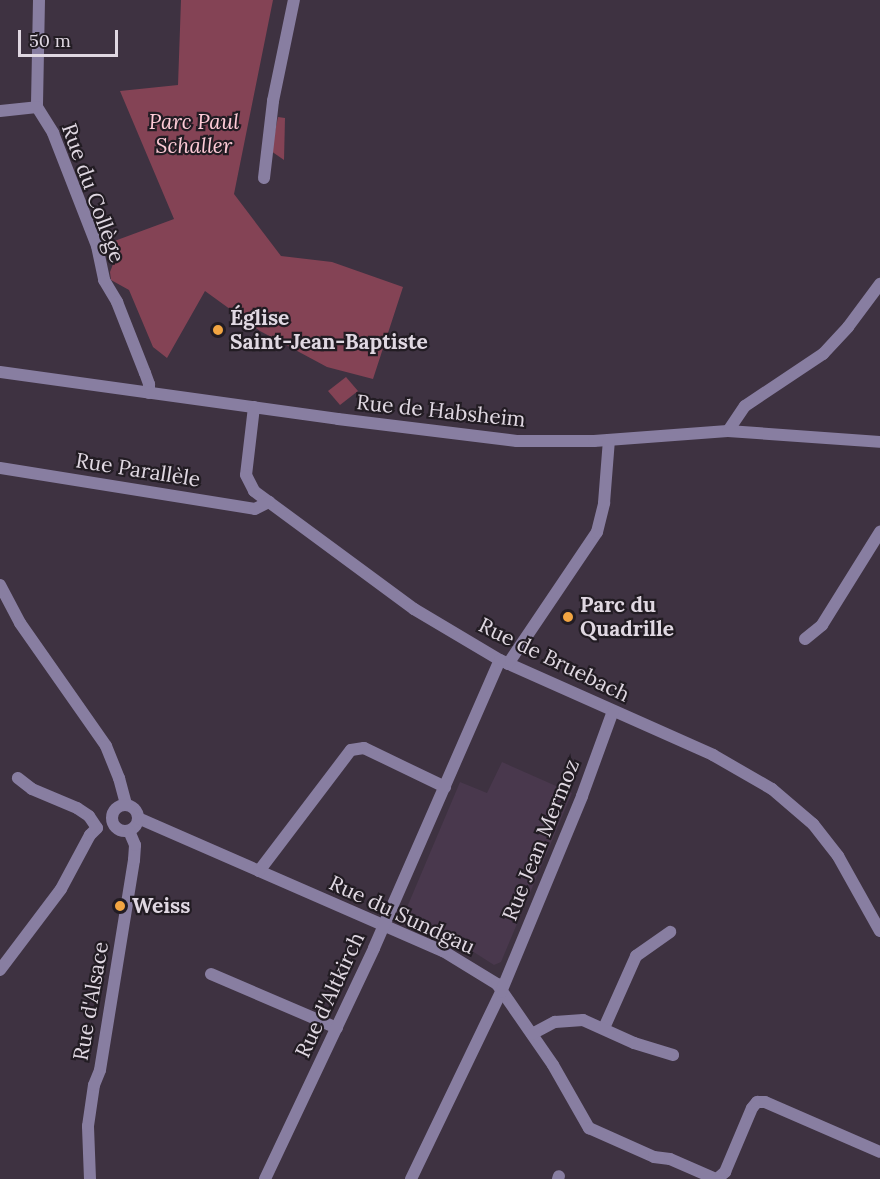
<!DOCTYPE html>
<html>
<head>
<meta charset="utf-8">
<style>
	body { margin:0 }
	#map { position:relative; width:880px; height:1179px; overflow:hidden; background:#3e3241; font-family:Lora,serif }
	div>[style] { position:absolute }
	.built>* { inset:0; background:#49384d }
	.green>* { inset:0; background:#844355 }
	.minor>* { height:12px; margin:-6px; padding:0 6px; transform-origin:6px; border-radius:6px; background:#887ea1 }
	.minor>.ring { margin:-6px; padding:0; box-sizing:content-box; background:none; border:12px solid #887ea1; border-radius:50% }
	.dots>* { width:16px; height:16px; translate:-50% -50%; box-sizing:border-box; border:3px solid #221c23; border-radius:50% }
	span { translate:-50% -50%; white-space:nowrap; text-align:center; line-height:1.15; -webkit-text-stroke:4.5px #221c23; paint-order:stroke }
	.park-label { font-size:21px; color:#fecbd7; font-style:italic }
	.street-label { font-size:21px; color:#e0d8e2 }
	.poi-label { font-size:21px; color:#e0d8e2; font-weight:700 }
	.left { translate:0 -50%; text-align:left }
	.scale { position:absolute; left:18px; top:30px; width:100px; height:27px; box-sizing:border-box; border:3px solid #e0d8e2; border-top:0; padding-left:8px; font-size:18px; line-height:21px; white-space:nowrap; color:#e0d8e2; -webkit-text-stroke:4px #221c23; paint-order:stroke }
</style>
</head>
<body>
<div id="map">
	<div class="built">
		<div style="clip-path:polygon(502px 762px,572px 793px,501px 962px,494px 965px,458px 942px,407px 918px,405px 912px,460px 782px,487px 793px)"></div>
	</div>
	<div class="green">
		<div style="clip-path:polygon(181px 0,273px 0,234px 194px,281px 256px,332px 262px,403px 287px,373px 379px,327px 367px,260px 331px,205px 291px,167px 358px,153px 347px,129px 290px,111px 280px,110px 272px,115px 259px,109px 243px,174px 219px,120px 91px,178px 85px)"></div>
		<div style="clip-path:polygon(278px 117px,285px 118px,284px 160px,271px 151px)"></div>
		<div style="clip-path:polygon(346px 377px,358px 391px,340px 405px,328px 391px)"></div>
	</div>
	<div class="minor">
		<div style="left:39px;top:0;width:107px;rotate:91.1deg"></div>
		<div style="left:37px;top:107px;width:31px;rotate:58deg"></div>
		<div style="left:53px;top:133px;width:121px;rotate:68.7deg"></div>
		<div style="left:97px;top:246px;width:35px;rotate:78deg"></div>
		<div style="left:104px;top:280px;width:26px;rotate:59deg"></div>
		<div style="left:117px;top:302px;width:76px;rotate:68.5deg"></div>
		<div style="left:145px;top:373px;width:12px;rotate:70deg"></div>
		<div style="left:149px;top:384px;width:9px;rotate:90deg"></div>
		<div style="left:0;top:111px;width:37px;rotate:-6deg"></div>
		<div style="left:264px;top:178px;width:78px;rotate:-83.3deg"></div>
		<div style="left:273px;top:101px;width:103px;rotate:-78.3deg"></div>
		<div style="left:0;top:372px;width:341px;rotate:7.9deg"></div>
		<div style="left:338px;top:419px;width:180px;rotate:7deg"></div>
		<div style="left:517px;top:441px;width:77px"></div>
		<div style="left:594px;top:441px;width:134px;rotate:-4.3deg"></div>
		<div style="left:728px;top:431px;width:152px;rotate:4.1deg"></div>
		<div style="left:254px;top:407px;width:68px;rotate:96.7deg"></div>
		<div style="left:246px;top:475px;width:18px;rotate:63deg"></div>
		<div style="left:254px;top:491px;width:199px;rotate:36.4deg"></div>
		<div style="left:414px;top:609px;width:100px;rotate:30.7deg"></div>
		<div style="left:500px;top:660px;width:233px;rotate:24deg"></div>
		<div style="left:713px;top:755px;width:68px;rotate:30deg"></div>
		<div style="left:772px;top:789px;width:54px;rotate:40.5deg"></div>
		<div style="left:813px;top:824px;width:41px;rotate:52deg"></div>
		<div style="left:838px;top:856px;width:86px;rotate:60.8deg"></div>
		<div style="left:728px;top:431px;width:30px;rotate:-56deg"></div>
		<div style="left:745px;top:406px;width:94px;rotate:-33.7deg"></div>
		<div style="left:823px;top:354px;width:37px;rotate:-47deg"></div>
		<div style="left:848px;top:327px;width:54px;rotate:-53.3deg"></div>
		<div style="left:0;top:468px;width:258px;rotate:9.1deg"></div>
		<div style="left:255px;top:509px;width:16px;rotate:-27deg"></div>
		<div style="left:0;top:585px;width:43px;rotate:62.2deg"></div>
		<div style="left:20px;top:623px;width:150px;rotate:55deg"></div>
		<div style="left:106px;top:746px;width:35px;rotate:68deg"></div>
		<div style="left:119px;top:778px;width:28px;rotate:75deg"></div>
		<div style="left:805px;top:639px;width:22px;rotate:-39deg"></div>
		<div style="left:822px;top:625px;width:110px;rotate:-58.1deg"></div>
		<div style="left:508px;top:664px;width:159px;rotate:-56deg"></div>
		<div style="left:597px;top:532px;width:30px;rotate:-76deg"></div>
		<div style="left:604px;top:503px;width:63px;rotate:-85.5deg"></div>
		<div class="ring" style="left:112px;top:805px;width:14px;height:14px"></div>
		<div style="left:138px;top:818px;width:333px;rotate:23.6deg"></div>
		<div style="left:443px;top:951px;width:63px;rotate:31.4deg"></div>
		<div style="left:497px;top:984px;width:98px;rotate:55.3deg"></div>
		<div style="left:553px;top:1065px;width:73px;rotate:60.3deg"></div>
		<div style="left:589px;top:1128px;width:71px;rotate:24deg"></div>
		<div style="left:654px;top:1157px;width:16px;rotate:7deg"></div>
		<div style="left:670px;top:1159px;width:50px;rotate:23.5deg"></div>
		<div style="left:259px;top:871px;width:152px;rotate:-52.8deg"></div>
		<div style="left:351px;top:750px;width:13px;rotate:-9deg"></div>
		<div style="left:364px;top:748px;width:90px;rotate:25.7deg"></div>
		<div style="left:0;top:970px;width:101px;rotate:-53deg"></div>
		<div style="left:61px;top:889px;width:61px;rotate:-61.8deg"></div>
		<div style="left:90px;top:835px;width:10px;rotate:-45deg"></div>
		<div style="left:97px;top:828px;width:14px;rotate:-124deg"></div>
		<div style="left:89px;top:816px;width:14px;rotate:-146deg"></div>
		<div style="left:77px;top:808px;width:49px;rotate:-157.1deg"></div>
		<div style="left:32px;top:789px;width:18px;rotate:-142deg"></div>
		<div style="left:211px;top:974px;width:137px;rotate:23.2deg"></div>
		<div style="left:604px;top:1028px;width:79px;rotate:-66deg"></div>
		<div style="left:636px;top:956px;width:42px;rotate:-35.2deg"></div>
		<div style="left:532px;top:1034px;width:26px;rotate:-28deg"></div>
		<div style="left:555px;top:1022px;width:28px;rotate:-4deg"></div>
		<div style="left:583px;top:1020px;width:56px;rotate:24.3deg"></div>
		<div style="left:634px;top:1043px;width:41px;rotate:17.1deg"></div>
		<div style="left:90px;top:1179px;width:53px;rotate:-92.2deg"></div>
		<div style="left:88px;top:1126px;width:41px;rotate:-81.7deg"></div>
		<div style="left:94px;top:1085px;width:16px;rotate:-68deg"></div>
		<div style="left:100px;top:1070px;width:213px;rotate:-80.8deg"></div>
		<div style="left:134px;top:860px;width:15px;rotate:-86deg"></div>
		<div style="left:135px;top:845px;width:15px;rotate:-113deg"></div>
		<div style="left:265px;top:1179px;width:255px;rotate:-64.7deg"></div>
		<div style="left:374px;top:948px;width:314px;rotate:-66.4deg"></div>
		<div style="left:411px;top:1179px;width:208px;rotate:-64.3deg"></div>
		<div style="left:501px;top:992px;width:212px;rotate:-67.5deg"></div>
		<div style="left:582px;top:796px;width:90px;rotate:-70deg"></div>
		<div style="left:558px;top:1179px;width:3px;rotate:-72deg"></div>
		<div style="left:717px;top:1179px;width:11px;rotate:-41deg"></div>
		<div style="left:725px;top:1172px;width:69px;rotate:-67.1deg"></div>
		<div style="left:752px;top:1108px;width:8px;rotate:-50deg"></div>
		<div style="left:757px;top:1102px;width:8px"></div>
		<div style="left:765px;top:1102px;width:125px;rotate:23.5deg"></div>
	</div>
	<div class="dots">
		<div style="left:218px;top:330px;background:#f2a542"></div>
		<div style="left:568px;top:617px;background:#f2a542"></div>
		<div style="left:120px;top:906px;background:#f2a542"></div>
	</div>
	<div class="park-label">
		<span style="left:194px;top:134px">Parc Paul<br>Schaller</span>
	</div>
	<div class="street-label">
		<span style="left:93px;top:193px;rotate:70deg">Rue du Collège</span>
		<span style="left:441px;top:411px;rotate:6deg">Rue de Habsheim</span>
		<span style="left:138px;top:470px;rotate:9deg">Rue Parallèle</span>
		<span style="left:554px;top:660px;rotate:26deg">Rue de Bruebach</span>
		<span style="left:541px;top:840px;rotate:-68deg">Rue Jean Mermoz</span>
		<span style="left:402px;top:915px;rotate:25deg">Rue du Sundgau</span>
		<span style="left:330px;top:995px;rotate:-65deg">Rue d'Altkirch</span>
		<span style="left:91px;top:1001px;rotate:-80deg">Rue d'Alsace</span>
	</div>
	<div class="poi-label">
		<span class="left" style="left:230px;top:330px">Église<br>Saint-Jean-Baptiste</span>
		<span class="left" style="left:580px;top:617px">Parc du<br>Quadrille</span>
		<span class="left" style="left:132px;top:906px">Weiss</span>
	</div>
	<div class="scale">50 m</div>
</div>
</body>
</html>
